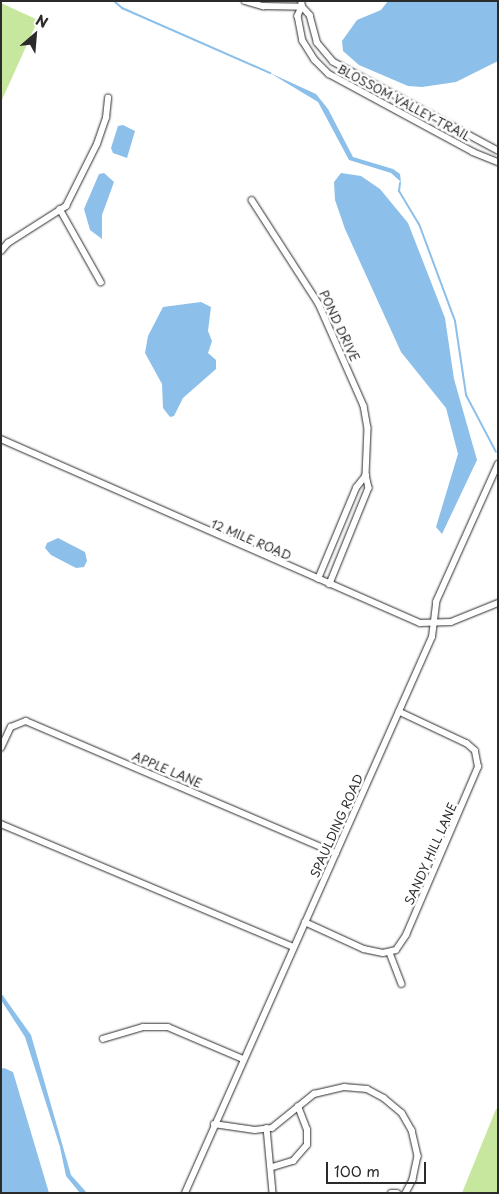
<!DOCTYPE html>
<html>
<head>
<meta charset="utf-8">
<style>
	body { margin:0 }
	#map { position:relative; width:499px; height:1194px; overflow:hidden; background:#fff; font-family:"Playpen Sans",sans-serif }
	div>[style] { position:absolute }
	.green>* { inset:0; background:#c8e79e }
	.water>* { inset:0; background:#8cbfe9 }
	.stream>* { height:2px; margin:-1px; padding:0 1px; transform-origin:1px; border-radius:1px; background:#8cbfe9 }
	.roads { filter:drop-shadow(0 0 1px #2b2b2b) drop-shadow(0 0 1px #2b2b2b) }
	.minor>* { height:5.5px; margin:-2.75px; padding:0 2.75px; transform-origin:2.75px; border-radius:2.75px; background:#fff }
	span { translate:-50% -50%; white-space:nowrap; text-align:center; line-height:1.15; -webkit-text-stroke:5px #fff; paint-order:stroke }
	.street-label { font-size:12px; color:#2b2b2b }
	.frame { position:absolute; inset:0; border:2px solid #2b2b2b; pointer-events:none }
	.north { position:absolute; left:10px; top:10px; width:50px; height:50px; -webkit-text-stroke:4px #fff; paint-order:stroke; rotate:27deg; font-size:14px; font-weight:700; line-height:20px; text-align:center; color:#2b2b2b }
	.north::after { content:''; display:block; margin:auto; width:18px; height:22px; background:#2b2b2b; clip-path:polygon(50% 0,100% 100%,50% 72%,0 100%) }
	.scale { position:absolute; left:326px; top:1162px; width:100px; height:22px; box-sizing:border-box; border:2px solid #2b2b2b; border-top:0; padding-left:6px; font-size:15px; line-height:18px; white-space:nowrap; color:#2b2b2b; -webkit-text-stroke:4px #fff; paint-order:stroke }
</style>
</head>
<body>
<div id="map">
	<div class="green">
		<div style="clip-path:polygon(1px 3px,38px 20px,1px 102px)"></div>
		<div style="clip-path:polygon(498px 1108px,498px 1193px,462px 1193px,496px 1109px)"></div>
	</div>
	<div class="water">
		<div style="clip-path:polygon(388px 1px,498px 1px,498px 61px,456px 82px,422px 87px,408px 86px,359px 65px,343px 51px,342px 41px,357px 20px,381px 10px)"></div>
		<div style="clip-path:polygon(270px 73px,316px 94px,328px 109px,353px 157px,393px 169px,400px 174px,401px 182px,391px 173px,349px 160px,318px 102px)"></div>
		<div style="clip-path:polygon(123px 125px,135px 131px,127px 158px,113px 153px,111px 148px,118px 126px)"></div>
		<div style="clip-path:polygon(104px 173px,114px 182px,102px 215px,102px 239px,90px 230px,84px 209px,99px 174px)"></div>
		<div style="clip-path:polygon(341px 173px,361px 176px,380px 189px,408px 223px,445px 318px,454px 379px,477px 460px,442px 534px,436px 527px,458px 454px,446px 408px,401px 352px,345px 229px,335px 200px,334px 182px)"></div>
		<div style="clip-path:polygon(201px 302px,211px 307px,208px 331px,212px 341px,208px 353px,216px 360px,216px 369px,183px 398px,174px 416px,170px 417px,163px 408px,162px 384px,145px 353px,148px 336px,163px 307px)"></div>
		<div style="clip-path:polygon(58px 538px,85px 552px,87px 561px,84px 567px,76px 568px,51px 555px,45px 548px,47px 543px)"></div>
		<div style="clip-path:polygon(1px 993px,31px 1035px,71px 1175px,87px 1193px,80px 1193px,66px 1176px,60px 1147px,25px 1037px,1px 1000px)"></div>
		<div style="clip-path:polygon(4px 1068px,13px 1072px,49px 1193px,1px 1193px,1px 1069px)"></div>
	</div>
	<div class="stream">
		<div style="left:114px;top:1px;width:11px;rotate:41deg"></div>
		<div style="left:122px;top:8px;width:162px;rotate:23.7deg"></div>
		<div style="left:400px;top:183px;width:8px;rotate:97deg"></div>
		<div style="left:399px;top:191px;width:39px;rotate:59deg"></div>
		<div style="left:419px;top:224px;width:103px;rotate:69.6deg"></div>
		<div style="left:455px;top:321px;width:75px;rotate:81.5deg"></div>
		<div style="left:466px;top:395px;width:64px;rotate:62.2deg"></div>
	</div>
	<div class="roads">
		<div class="minor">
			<div style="left:245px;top:1px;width:19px;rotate:16deg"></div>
			<div style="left:263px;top:6px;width:39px;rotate:1deg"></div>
			<div style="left:302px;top:7px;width:6px;rotate:-99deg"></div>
			<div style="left:498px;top:151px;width:187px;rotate:-151.7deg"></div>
			<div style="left:333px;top:62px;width:25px;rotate:-130deg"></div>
			<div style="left:317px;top:43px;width:28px;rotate:-105deg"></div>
			<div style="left:310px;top:16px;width:12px;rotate:-132deg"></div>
			<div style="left:302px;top:7px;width:10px;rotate:114deg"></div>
			<div style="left:298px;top:16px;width:25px;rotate:79deg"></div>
			<div style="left:303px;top:41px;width:22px;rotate:58deg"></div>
			<div style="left:315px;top:60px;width:20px;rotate:45deg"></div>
			<div style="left:329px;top:74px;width:164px;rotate:28.4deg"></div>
			<div style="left:473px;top:152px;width:27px;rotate:22deg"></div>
			<div style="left:252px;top:200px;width:124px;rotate:57.2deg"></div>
			<div style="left:319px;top:304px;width:111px;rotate:66.2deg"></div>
			<div style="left:364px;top:406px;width:22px;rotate:80deg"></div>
			<div style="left:368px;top:428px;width:47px;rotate:92.4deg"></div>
			<div style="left:366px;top:475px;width:13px;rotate:77deg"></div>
			<div style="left:369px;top:488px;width:104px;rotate:112.1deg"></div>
			<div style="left:60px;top:209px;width:84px;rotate:60.7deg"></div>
			<div style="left:1px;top:251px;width:11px;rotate:-49deg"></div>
			<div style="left:8px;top:243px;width:69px;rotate:-32.5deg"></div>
			<div style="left:66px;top:206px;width:69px;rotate:-63.4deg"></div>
			<div style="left:97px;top:144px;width:28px;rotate:-71deg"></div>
			<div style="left:106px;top:118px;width:20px;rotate:-84deg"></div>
			<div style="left:1px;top:439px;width:458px;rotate:23.7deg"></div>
			<div style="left:420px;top:623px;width:31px;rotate:-2deg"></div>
			<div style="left:451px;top:622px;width:51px;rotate:-22deg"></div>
			<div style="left:318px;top:579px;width:99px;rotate:-67.3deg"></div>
			<div style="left:356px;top:488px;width:16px;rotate:-52deg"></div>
			<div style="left:1px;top:748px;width:23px;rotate:-65deg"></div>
			<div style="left:11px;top:727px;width:16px;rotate:-22deg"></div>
			<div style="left:26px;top:721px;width:337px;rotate:23.1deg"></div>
			<div style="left:1px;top:824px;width:317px;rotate:22.8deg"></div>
			<div style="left:305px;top:922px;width:65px;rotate:24.6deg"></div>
			<div style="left:364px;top:949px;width:19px;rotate:12deg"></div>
			<div style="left:383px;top:953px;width:13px;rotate:-13deg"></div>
			<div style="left:396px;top:950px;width:18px;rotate:-56deg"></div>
			<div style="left:406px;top:935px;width:183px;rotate:-66.8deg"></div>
			<div style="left:478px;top:767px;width:16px;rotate:-101deg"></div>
			<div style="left:475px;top:751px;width:11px;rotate:-139deg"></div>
			<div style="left:467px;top:744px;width:75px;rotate:-154.8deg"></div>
			<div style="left:390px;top:953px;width:33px;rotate:69deg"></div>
			<div style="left:103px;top:1039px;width:42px;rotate:-16.7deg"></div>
			<div style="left:143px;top:1027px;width:25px"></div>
			<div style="left:168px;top:1027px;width:82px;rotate:23.1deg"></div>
			<div style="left:214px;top:1124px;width:41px;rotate:8.3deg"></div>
			<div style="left:255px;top:1130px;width:17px;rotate:-7deg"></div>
			<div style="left:272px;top:1128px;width:54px;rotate:-39deg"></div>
			<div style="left:314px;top:1094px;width:31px;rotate:-13deg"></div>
			<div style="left:344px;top:1087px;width:23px;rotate:5deg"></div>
			<div style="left:367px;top:1089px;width:19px;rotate:28deg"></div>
			<div style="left:384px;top:1098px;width:23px;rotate:40deg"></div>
			<div style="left:402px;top:1113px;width:20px;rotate:60deg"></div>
			<div style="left:412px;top:1130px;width:27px;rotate:77deg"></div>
			<div style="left:418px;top:1156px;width:25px;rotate:102deg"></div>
			<div style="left:413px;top:1180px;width:15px;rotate:118deg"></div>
			<div style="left:267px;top:1128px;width:65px;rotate:84.7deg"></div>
			<div style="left:273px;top:1167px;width:21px;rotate:-17deg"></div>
			<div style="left:293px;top:1161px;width:21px;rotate:-49deg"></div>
			<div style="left:307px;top:1145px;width:15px;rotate:-90deg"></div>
			<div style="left:307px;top:1130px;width:25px;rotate:-111deg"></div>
			<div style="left:185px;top:1193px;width:608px;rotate:-66.05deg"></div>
			<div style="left:432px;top:637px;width:35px;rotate:-83deg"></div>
			<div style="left:436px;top:602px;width:151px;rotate:-65.8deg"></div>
			<div style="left:391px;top:1193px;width:6px"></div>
		</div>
	</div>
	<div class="street-label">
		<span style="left:404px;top:103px;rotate:28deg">BLOSSOM VALLEY TRAIL</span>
		<span style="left:339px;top:326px;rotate:65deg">POND DRIVE</span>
		<span style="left:251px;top:540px;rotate:23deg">12 MILE ROAD</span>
		<span style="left:167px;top:770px;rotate:23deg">APPLE LANE</span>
		<span style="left:337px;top:826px;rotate:-66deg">SPAULDING ROAD</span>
		<span style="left:431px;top:854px;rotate:-66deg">SANDY HILL LANE</span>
	</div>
	<div class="frame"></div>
	<div class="north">N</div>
	<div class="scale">100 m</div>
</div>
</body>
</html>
